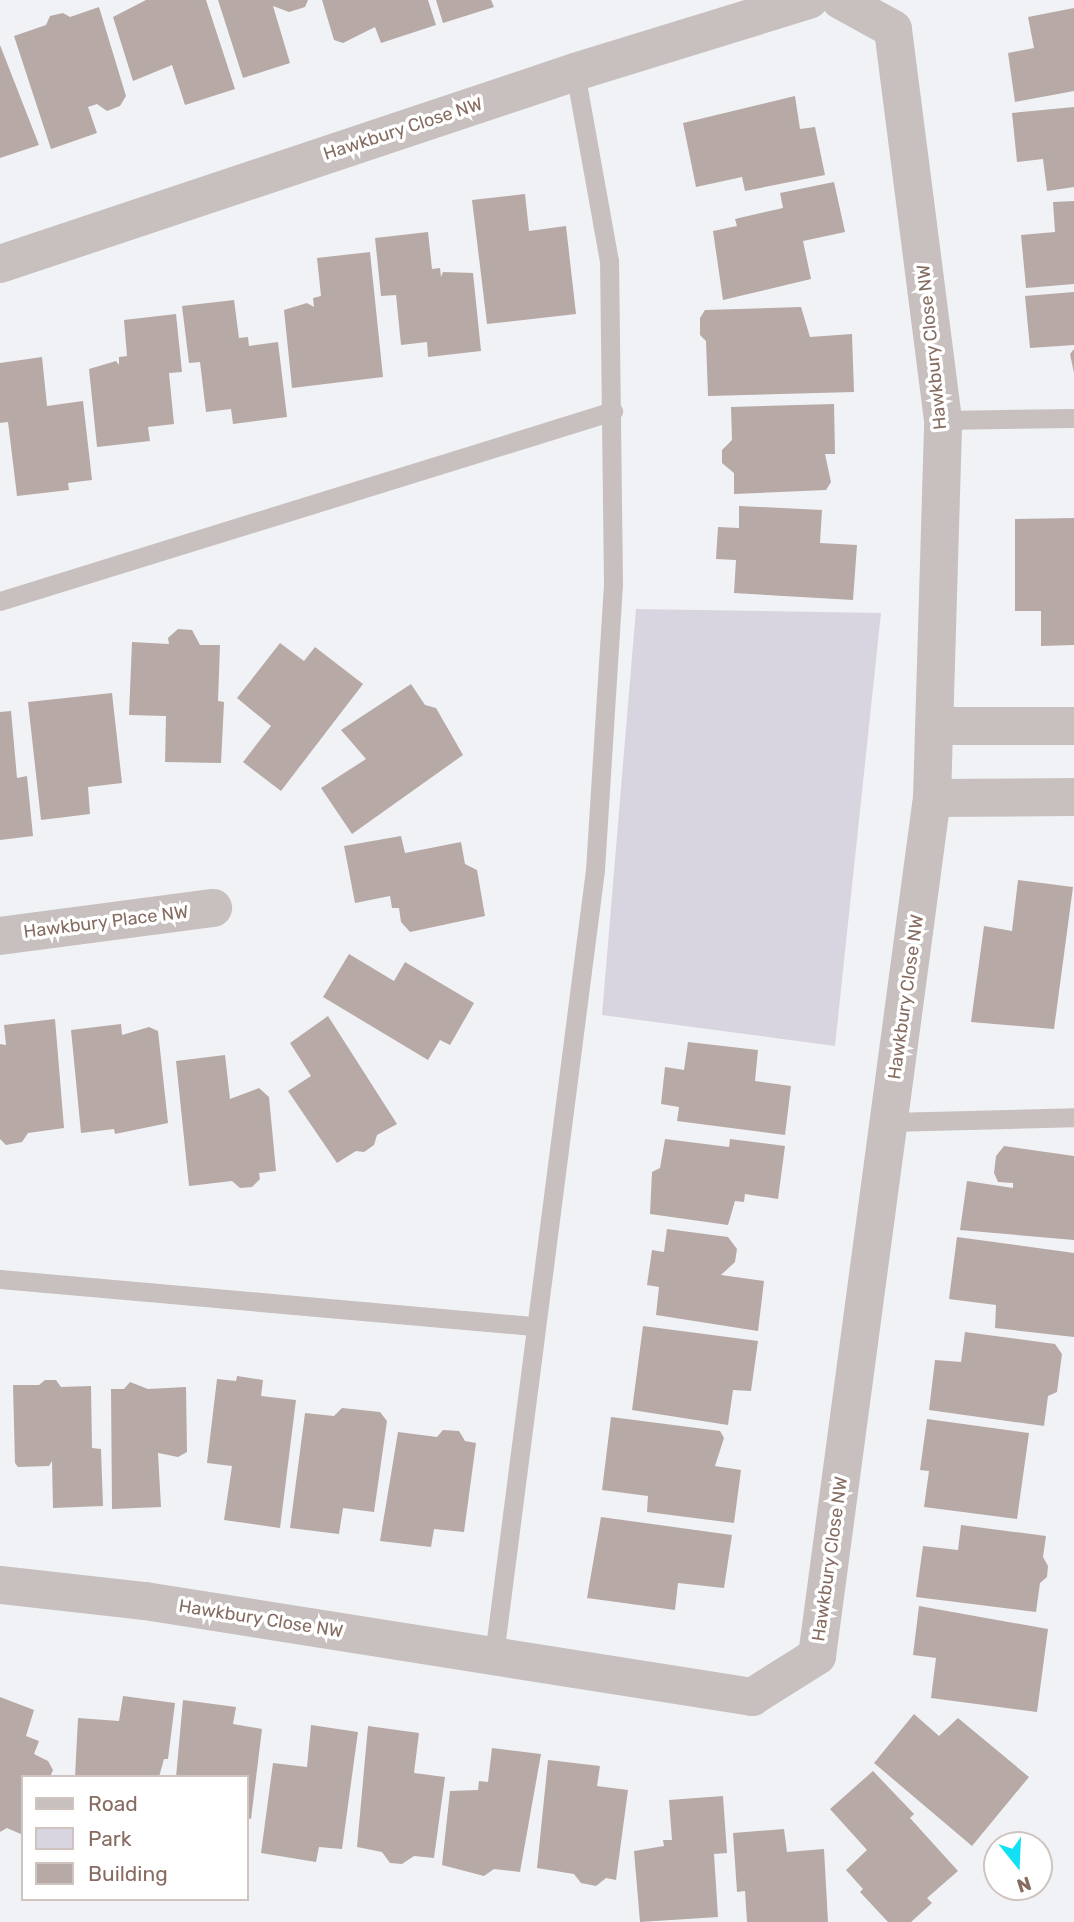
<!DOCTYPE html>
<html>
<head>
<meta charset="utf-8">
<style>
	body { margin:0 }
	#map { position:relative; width:1074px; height:1922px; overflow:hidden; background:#f1f2f6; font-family:Rubik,sans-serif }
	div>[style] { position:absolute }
	.green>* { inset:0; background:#d9d5e0 }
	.building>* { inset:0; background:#b7a9a6 }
	.lane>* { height:19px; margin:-9.5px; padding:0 9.5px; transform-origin:9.5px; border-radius:9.5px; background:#c7c0be }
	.street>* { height:38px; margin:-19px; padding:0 19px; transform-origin:19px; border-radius:19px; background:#c7c0be }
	span { translate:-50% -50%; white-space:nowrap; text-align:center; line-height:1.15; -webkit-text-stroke:7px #fff; paint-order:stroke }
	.street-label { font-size:18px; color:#866c61 }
	.legend { position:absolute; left:21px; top:1775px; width:228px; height:126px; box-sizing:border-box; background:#fff; border:2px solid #cfc4c0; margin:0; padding:9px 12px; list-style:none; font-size:21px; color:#866c61 }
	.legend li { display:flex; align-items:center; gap:14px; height:35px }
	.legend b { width:35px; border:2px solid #cfc4c0 }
	.north { position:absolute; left:983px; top:1831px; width:70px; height:70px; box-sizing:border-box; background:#fff; border:2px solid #cfc4c0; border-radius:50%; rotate:162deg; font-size:19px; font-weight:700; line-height:28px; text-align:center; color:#866c61 }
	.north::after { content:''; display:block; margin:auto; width:24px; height:32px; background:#12e1f5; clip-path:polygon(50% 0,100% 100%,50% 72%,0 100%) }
</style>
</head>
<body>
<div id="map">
	<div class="green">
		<div style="clip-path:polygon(636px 609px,881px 613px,835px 1046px,602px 1015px)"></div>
	</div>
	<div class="building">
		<div style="clip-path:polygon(146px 0,206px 0,235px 89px,185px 105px,172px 65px,133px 81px,113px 17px)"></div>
		<div style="clip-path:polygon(218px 0,308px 0,305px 7px,289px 12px,273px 6px,290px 63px,243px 78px)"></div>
		<div style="clip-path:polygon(322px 0,428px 0,436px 25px,381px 43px,375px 27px,343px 43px,334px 40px)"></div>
		<div style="clip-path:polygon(436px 0,491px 0,494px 7px,443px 23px)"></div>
		<div style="clip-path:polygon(99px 7px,126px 96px,120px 106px,107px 111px,97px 104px,88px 107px,97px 133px,51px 149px,14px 36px,46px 25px,50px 16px,63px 13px,70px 17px)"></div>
		<div style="clip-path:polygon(1074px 8px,1074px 91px,1015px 102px,1008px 53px,1034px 48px,1028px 17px)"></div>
		<div style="clip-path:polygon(0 45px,39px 145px,0 158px)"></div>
		<div style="clip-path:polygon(795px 96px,800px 129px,815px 127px,825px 175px,745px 191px,742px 177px,696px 187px,683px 123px)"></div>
		<div style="clip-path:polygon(1074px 107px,1074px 187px,1047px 191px,1043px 159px,1017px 162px,1012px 113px)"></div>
		<div style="clip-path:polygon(834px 182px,845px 232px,803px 241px,811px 279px,723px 300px,713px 231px,737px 226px,735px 219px,783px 208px,780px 193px)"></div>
		<div style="clip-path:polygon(525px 194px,529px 231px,566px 226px,576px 314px,487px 324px,472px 200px)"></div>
		<div style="clip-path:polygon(1074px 201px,1074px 284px,1026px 288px,1021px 235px,1055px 232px,1053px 202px)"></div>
		<div style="clip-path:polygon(428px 232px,432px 269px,440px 268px,441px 277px,443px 272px,473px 273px,481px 351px,428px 357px,427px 342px,401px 345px,396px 295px,381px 296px,375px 238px)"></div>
		<div style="clip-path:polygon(370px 252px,383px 377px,292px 388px,284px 310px,307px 303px,314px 307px,313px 298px,321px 296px,317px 258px)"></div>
		<div style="clip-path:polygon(1074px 292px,1074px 345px,1030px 348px,1025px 296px)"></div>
		<div style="clip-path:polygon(234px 300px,239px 338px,248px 337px,249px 346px,278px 342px,287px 417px,233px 424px,231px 409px,206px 412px,200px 362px,189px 363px,182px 306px)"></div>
		<div style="clip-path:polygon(801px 307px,810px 337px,852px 334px,854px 392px,708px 396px,706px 341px,700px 335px,700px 318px,705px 310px)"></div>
		<div style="clip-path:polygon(176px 314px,182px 372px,169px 373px,174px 424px,148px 427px,150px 441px,97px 447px,89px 369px,116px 361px,119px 365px,119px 357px,127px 356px,124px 320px)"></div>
		<div style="clip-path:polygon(1074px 349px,1074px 373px,1070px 354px)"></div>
		<div style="clip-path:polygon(42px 357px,47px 406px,83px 401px,92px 480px,68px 483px,69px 490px,17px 496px,8px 422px,0 423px,0 363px)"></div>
		<div style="clip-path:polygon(834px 404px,835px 454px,825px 454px,831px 482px,826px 490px,734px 494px,734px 473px,722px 463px,722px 450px,732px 440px,731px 407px)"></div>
		<div style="clip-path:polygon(739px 506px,822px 510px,820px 543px,857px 545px,853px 600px,734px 593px,736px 560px,716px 559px,718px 527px,739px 528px)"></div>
		<div style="clip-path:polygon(1074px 518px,1074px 645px,1041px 646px,1041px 611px,1015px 611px,1015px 519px)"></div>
		<div style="clip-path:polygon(178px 629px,192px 630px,200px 645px,220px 645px,218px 701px,224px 702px,221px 763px,165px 762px,166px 716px,129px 715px,132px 642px,169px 644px,168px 638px)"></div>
		<div style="clip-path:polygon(280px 643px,304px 661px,315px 647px,363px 684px,281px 791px,243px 762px,271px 726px,237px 698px)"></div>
		<div style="clip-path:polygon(411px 684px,425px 705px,436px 708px,463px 755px,352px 834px,321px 788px,366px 759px,341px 730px)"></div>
		<div style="clip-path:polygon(112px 693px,122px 783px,88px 787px,90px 814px,41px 820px,28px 702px)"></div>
		<div style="clip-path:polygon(11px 711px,17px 778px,27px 776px,33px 836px,0 840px,0 712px)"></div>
		<div style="clip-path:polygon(401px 836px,405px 853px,461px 842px,465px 864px,477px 870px,485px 916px,410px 932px,401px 922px,399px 908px,392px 908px,390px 896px,355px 903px,344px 846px)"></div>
		<div style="clip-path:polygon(1018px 880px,1073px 887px,1054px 1029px,971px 1022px,984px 926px,1012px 931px)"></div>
		<div style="clip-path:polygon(349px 954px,394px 981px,405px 962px,474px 1003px,450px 1045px,440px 1040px,428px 1060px,323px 997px)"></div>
		<div style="clip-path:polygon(328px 1016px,397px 1124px,377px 1135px,374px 1145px,364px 1152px,356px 1151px,337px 1163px,288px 1091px,311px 1076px,290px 1043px)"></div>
		<div style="clip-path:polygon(55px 1019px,64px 1128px,28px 1133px,22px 1142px,6px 1145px,0 1139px,0 1044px,6px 1045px,4px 1025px)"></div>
		<div style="clip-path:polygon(121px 1024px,122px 1035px,149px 1027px,158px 1031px,168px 1123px,115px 1134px,114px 1129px,81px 1133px,71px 1030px)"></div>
		<div style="clip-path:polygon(688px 1042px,758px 1050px,755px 1081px,791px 1086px,785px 1135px,677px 1121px,679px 1107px,661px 1104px,665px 1067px,684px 1070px)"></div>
		<div style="clip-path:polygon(225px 1055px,230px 1099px,259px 1088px,269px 1097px,276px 1171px,259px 1173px,260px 1179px,252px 1187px,240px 1188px,232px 1181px,189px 1186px,176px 1061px)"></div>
		<div style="clip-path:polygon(665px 1139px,729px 1147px,730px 1139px,785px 1146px,778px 1199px,745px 1194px,744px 1202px,735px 1201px,728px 1225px,650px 1214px,652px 1172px,660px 1168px)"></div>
		<div style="clip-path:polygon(1004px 1146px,1074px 1156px,1074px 1240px,960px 1230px,967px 1181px,1013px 1188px,1013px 1183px,998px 1182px,994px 1173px,996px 1156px)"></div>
		<div style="clip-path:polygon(667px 1229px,728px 1237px,737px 1249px,735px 1262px,721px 1275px,764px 1281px,758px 1331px,656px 1315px,659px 1287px,647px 1285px,652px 1250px,664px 1252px)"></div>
		<div style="clip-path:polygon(957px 1237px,1074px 1253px,1074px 1337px,995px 1328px,996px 1305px,949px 1299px)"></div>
		<div style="clip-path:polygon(643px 1326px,758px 1341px,751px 1391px,733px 1390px,728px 1425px,632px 1410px)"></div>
		<div style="clip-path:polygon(965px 1332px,1055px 1344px,1062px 1354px,1057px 1392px,1048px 1396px,1044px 1426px,929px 1410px,935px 1360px,961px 1362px)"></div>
		<div style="clip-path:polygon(237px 1376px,263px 1380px,261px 1396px,296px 1400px,280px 1528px,224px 1520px,232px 1466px,207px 1463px,217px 1379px,236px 1381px)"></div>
		<div style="clip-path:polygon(45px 1380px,56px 1380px,61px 1387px,91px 1386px,92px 1448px,101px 1449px,103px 1506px,53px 1508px,52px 1461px,49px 1466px,18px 1467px,15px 1463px,13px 1385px,39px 1385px)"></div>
		<div style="clip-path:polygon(130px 1382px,148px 1389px,186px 1387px,187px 1452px,178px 1457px,158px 1453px,161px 1507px,112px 1509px,111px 1389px,124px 1389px)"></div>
		<div style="clip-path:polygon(342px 1408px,380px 1412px,387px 1421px,374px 1512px,343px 1508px,339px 1534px,290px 1528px,305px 1413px,334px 1416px)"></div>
		<div style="clip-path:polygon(611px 1417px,720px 1431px,724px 1438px,715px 1466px,741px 1470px,734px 1523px,647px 1512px,648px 1496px,602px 1490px)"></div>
		<div style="clip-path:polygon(927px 1419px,1029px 1433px,1017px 1519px,924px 1507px,929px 1471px,920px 1470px)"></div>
		<div style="clip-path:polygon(443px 1430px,459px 1431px,465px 1441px,476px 1443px,464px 1532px,434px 1529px,431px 1547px,380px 1541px,398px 1432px,437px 1437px)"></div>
		<div style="clip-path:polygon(601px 1517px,732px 1535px,724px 1588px,678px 1583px,675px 1610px,587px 1598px)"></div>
		<div style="clip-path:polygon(961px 1525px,1046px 1536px,1043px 1557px,1048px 1566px,1047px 1577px,1040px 1583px,1036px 1612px,916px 1597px,923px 1546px,958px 1550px)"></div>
		<div style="clip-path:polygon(919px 1606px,1048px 1629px,1037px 1712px,931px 1698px,936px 1658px,913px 1655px)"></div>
		<div style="clip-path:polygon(123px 1696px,175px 1703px,168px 1759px,164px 1759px,159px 1777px,75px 1777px,78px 1718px,119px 1721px)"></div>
		<div style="clip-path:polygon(0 1697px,34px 1710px,26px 1736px,39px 1741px,34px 1754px,48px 1761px,53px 1770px,50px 1777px,23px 1777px,23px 1835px,7px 1828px,0 1832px)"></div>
		<div style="clip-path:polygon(183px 1700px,236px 1707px,233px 1724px,262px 1729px,251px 1819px,247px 1818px,247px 1777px,176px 1777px)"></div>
		<div style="clip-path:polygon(914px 1714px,939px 1736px,958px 1718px,1029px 1777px,972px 1846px,874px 1763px)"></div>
		<div style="clip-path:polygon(311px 1725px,358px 1732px,342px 1849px,319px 1847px,316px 1862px,261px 1853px,273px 1763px,307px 1767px)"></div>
		<div style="clip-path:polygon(368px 1726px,419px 1733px,414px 1773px,445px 1777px,434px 1858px,414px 1856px,402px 1864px,390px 1863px,382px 1852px,357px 1847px)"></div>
		<div style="clip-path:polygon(492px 1748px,541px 1754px,520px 1872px,494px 1869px,484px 1876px,442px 1865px,450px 1791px,478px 1790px,479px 1781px,488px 1782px)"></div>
		<div style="clip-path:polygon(548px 1760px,600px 1766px,597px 1786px,628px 1790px,616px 1880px,606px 1878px,596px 1886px,581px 1883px,574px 1874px,537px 1868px)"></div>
		<div style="clip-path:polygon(873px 1771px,914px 1814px,910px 1818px,958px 1871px,927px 1898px,932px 1903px,911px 1922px,888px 1922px,860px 1892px,863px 1889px,846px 1870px,867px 1850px,830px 1809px)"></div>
		<div style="clip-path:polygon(723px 1796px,727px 1853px,714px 1854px,718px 1917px,640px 1922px,634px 1851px,664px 1846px,663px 1840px,672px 1840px,669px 1800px)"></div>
		<div style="clip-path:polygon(784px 1829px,787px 1852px,824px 1849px,828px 1922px,747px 1922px,745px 1891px,737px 1892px,733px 1833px)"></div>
	</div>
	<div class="lane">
		<div style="left:943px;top:420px;width:131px;rotate:-0.9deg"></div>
		<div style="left:0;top:601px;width:642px;rotate:-17.22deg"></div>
		<div style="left:889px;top:1122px;width:185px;rotate:-1.5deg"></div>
		<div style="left:0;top:1279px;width:535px;rotate:5.04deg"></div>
		<div style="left:494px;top:1655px;width:791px;rotate:-82.67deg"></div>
		<div style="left:595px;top:870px;width:287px;rotate:-86.4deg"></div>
		<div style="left:613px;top:584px;width:323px;rotate:-90.7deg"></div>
		<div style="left:609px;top:261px;width:192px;rotate:-100.2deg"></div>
	</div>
	<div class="street">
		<div style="left:0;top:264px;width:606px;rotate:-18.46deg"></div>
		<div style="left:575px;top:72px;width:245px;rotate:-17.1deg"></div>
		<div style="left:936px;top:726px;width:138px"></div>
		<div style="left:932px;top:798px;width:142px;rotate:-0.4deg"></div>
		<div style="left:0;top:936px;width:215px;rotate:-7.5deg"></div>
		<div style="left:0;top:1585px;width:146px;rotate:6.3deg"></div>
		<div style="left:145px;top:1601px;width:615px;rotate:8.99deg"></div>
		<div style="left:752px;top:1697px;width:77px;rotate:-32.2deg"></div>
		<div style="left:817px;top:1656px;width:866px;rotate:-82.37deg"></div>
		<div style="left:932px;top:798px;width:378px;rotate:-88.3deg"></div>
		<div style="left:943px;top:420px;width:394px;rotate:-97.3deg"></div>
		<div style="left:893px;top:29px;width:60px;rotate:-151.3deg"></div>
	</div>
	<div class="street-label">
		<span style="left:403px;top:129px;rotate:-18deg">Hawkbury Close NW</span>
		<span style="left:932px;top:347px;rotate:-96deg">Hawkbury Close NW</span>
		<span style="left:106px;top:922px;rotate:-7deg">Hawkbury Place NW</span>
		<span style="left:906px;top:997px;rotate:-82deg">Hawkbury Close NW</span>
		<span style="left:830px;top:1559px;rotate:-82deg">Hawkbury Close NW</span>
		<span style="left:261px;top:1619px;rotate:9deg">Hawkbury Close NW</span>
	</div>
	<ul class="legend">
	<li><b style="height:9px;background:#c7c0be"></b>Road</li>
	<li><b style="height:19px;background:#d9d5e0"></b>Park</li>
	<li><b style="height:19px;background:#b7a9a6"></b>Building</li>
	</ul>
	<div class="north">N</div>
</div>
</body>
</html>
